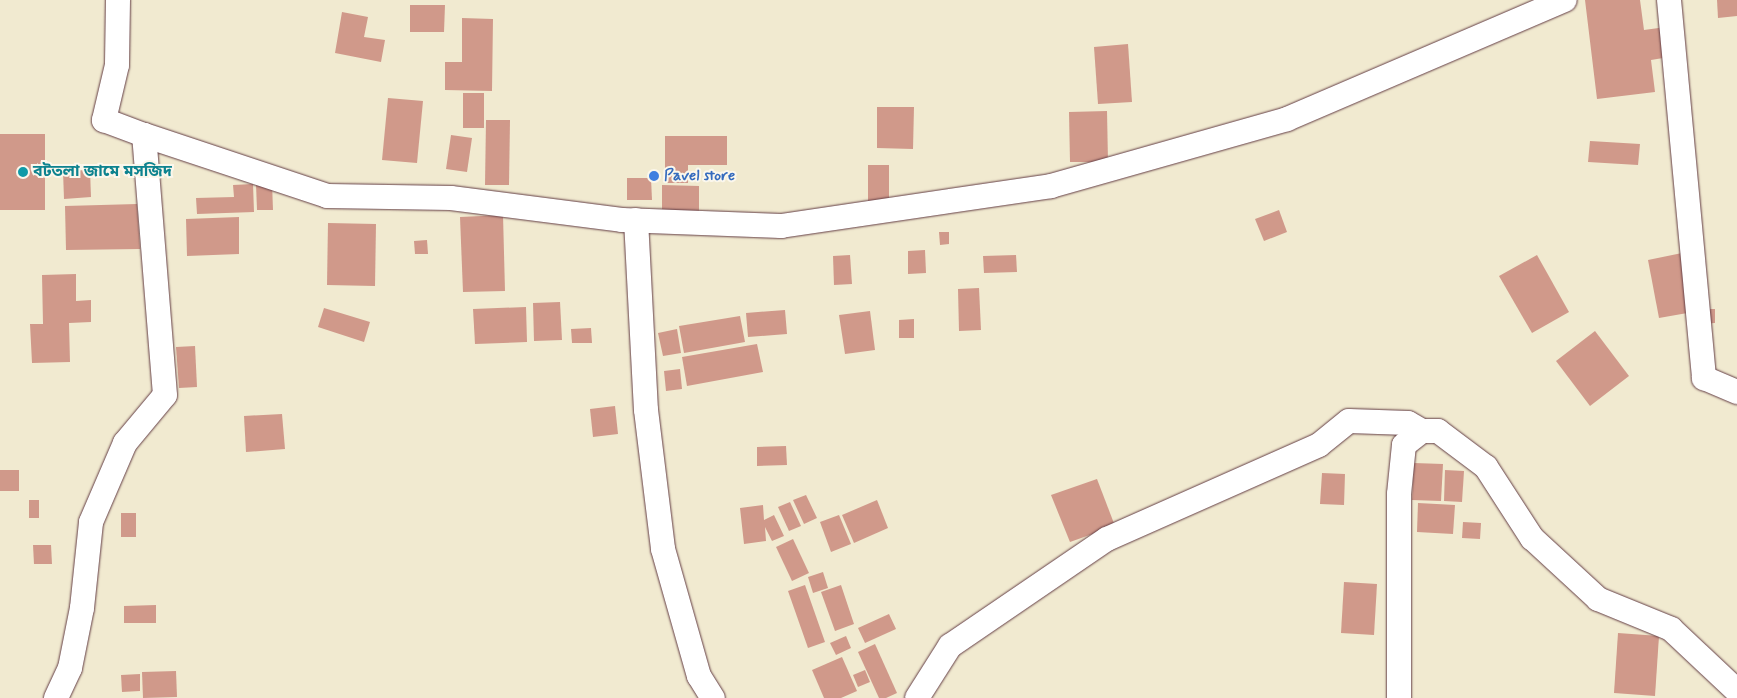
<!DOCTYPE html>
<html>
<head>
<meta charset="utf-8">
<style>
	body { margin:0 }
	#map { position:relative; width:1737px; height:698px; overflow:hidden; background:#f1ead0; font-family:Mynerve,"Noto Sans Bengali",sans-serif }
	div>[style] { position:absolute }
	.building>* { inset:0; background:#d0998a }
	.roads { filter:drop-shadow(0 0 1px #633d44) drop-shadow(0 0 1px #633d44) }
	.minor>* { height:24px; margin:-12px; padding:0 12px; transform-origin:12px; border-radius:12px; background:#fff }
	.dots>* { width:14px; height:14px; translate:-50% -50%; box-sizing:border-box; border:2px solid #fbf7ec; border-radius:50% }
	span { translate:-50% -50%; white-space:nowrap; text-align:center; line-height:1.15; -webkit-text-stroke:4px #fbf7ec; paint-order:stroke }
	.culture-label { font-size:16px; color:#0d838f; font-weight:700 }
	.left { translate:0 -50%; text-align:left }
	.shop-label { font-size:16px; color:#366cbe; font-weight:700 }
</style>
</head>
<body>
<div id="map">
	<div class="building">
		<div style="clip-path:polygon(1585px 0,1640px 0,1644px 30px,1666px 27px,1669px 57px,1651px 60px,1655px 92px,1597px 99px)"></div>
		<div style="clip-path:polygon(1717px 0,1737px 0,1737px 16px,1718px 18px)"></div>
		<div style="clip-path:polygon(410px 5px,445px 5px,444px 32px,410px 32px)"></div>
		<div style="clip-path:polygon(342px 12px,368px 17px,364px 37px,385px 40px,381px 62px,335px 53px)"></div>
		<div style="clip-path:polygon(462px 18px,493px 19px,492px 91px,445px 90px,445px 62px,462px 62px)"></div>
		<div style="clip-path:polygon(1128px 44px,1132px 102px,1098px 104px,1094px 47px)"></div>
		<div style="clip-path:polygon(463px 93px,484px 93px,484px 128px,463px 128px)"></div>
		<div style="clip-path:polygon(388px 98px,423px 101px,417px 163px,382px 160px)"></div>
		<div style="clip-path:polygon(877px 107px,914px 107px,913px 149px,877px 148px)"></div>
		<div style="clip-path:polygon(1107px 111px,1108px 162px,1070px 162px,1069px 112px)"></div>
		<div style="clip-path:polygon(486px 120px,510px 120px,509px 185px,485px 185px)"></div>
		<div style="clip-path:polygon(0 134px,45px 134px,45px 210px,0 210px)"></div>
		<div style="clip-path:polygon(451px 135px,472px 138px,467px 172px,446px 169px)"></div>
		<div style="clip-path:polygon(665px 136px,727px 136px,727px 165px,688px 165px,688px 183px,665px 183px)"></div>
		<div style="clip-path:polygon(1590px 141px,1640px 144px,1638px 165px,1588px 162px)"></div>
		<div style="clip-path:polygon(868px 165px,889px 165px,889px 202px,868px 202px)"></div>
		<div style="clip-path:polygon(90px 170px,91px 197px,64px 199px,63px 171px)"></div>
		<div style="clip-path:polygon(627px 178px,651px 178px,652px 200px,627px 200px)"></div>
		<div style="clip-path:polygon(272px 183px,273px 210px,257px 210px,256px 184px)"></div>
		<div style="clip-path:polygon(253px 184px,254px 212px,197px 214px,196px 198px,234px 197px,233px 185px)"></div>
		<div style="clip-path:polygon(662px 185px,699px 186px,699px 213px,662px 212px)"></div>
		<div style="clip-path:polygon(137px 204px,140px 249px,66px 250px,65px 206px)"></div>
		<div style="clip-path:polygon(1279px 210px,1287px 232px,1264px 241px,1255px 219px)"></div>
		<div style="clip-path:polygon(503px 215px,505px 291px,463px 292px,460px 217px)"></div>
		<div style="clip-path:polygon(239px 217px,239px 254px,187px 256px,186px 219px)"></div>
		<div style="clip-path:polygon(328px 223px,376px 224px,375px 286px,327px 285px)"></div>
		<div style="clip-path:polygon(939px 232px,949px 232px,949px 244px,940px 245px)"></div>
		<div style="clip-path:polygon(427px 240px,428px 254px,415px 254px,414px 241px)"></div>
		<div style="clip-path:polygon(925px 250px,926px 273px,908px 274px,908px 251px)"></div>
		<div style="clip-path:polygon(1682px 253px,1693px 312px,1659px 318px,1648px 260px)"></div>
		<div style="clip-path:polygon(850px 255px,852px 284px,834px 285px,833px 256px)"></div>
		<div style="clip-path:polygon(1016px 255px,1017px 272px,984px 273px,983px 256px)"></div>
		<div style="clip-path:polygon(1537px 255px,1569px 312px,1532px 333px,1499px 276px)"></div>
		<div style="clip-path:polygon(76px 274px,76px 301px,91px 300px,91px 322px,69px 323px,70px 362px,32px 363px,30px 324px,43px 324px,42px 275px)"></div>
		<div style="clip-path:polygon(979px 288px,981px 330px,959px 331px,958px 289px)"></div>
		<div style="clip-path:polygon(560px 302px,562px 340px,534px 341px,533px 303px)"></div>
		<div style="clip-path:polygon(526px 307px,527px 342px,475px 344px,473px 309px)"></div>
		<div style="clip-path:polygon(324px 308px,370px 322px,364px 342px,318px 327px)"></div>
		<div style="clip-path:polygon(1697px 309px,1715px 309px,1715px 323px,1697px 324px)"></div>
		<div style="clip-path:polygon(785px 310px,787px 334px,748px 337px,746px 313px)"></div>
		<div style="clip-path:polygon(870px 311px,875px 350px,845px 354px,839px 315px)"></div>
		<div style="clip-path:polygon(740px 316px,745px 342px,684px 353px,679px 326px)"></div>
		<div style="clip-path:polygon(914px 319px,914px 338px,899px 338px,899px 320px)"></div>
		<div style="clip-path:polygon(591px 328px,592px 343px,572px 343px,571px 329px)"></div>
		<div style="clip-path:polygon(677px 329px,681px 353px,663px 356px,658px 333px)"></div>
		<div style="clip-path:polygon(1595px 331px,1629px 376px,1590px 406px,1556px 361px)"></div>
		<div style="clip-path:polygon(757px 344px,763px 372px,687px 386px,682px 357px)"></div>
		<div style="clip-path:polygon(195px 346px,197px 387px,179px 388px,176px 347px)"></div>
		<div style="clip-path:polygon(680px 369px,682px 389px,666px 391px,664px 371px)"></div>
		<div style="clip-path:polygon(615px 406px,618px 434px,593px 437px,590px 409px)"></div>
		<div style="clip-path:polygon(282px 414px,285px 449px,246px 452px,244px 416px)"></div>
		<div style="clip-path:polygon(786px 446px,787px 465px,757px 466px,757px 447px)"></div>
		<div style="clip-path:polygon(1414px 463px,1443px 464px,1441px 501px,1412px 500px)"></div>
		<div style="clip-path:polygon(0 470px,19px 470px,19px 491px,0 491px)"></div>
		<div style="clip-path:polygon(1445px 470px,1464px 471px,1462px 502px,1444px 501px)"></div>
		<div style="clip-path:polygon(1322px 473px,1345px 474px,1344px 505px,1320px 504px)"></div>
		<div style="clip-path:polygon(1097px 479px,1115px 526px,1070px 542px,1051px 495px)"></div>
		<div style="clip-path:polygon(806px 495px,817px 518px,804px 524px,793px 500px)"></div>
		<div style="clip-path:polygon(29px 500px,39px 500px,39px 518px,29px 518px)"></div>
		<div style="clip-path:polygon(877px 500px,888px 528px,854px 543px,842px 515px)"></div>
		<div style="clip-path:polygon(790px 502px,801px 526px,789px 531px,778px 507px)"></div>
		<div style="clip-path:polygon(1418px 503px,1455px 505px,1453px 534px,1417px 532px)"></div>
		<div style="clip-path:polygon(763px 505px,764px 520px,774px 515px,784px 536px,772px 541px,765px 527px,766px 541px,744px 544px,740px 508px)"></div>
		<div style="clip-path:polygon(121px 513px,136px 513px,136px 537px,121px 537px)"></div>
		<div style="clip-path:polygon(839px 515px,851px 544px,831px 552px,820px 522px)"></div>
		<div style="clip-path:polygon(1463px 522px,1481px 523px,1480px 539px,1462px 538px)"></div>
		<div style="clip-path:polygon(793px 539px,809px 573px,792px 581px,776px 547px)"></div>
		<div style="clip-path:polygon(33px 545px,51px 545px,52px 564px,34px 564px)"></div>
		<div style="clip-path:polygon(823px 572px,828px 588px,813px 593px,808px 577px)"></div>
		<div style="clip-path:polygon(1344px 582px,1377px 584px,1374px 635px,1341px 633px)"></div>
		<div style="clip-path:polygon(805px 585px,825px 642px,808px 648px,788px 591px)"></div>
		<div style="clip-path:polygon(841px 585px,854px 624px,835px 631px,821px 592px)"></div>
		<div style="clip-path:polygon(156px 605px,156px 623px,124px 623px,124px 606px)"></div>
		<div style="clip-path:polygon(889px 614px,896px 629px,865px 643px,858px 628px)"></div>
		<div style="clip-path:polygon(1618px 633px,1659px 636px,1655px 696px,1614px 693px)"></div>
		<div style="clip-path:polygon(846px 636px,851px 648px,836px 655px,830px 643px)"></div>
		<div style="clip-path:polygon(875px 644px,897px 693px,886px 698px,879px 698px,858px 652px)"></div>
		<div style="clip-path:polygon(842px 657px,857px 691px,841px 698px,824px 698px,812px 670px)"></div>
		<div style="clip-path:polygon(865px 670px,870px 682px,858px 687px,853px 675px)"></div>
		<div style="clip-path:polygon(176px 671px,177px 697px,143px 698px,142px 672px)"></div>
		<div style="clip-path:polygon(140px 674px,140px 691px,122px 692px,121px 675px)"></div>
	</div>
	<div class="roads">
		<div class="minor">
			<div style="left:118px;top:0;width:65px;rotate:90.9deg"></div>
			<div style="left:117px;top:65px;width:57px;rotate:103.3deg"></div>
			<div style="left:104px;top:120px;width:43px;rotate:20.6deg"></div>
			<div style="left:144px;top:135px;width:193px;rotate:18.4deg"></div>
			<div style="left:327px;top:196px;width:124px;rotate:0.9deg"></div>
			<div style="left:451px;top:198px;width:172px;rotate:7.3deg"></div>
			<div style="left:622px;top:220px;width:159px;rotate:2.2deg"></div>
			<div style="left:781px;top:226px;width:273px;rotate:-8.4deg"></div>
			<div style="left:1051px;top:186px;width:245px;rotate:-15.8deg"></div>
			<div style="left:1287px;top:119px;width:302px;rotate:-23.2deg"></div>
			<div style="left:1669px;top:0;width:380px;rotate:84.7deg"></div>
			<div style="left:1704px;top:378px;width:36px;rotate:23deg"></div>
			<div style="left:636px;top:220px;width:190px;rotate:87deg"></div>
			<div style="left:646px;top:410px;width:140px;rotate:83deg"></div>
			<div style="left:663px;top:549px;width:132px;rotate:74.2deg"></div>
			<div style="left:699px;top:676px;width:26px;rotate:58deg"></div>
			<div style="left:56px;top:698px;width:33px;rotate:-65deg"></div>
			<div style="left:70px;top:668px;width:61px;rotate:-78.7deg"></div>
			<div style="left:82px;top:608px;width:86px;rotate:-84deg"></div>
			<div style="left:91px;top:522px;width:86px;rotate:-66.7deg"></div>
			<div style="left:125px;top:443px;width:62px;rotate:-50.2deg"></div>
			<div style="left:165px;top:395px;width:261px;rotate:-94.6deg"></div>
			<div style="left:917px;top:698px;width:62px;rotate:-57.6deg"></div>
			<div style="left:950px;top:646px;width:190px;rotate:-34.3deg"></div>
			<div style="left:1107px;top:539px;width:232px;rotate:-23.9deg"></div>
			<div style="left:1319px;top:445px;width:38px;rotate:-39deg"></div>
			<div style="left:1349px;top:421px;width:59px;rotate:1.9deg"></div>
			<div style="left:1408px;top:423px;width:16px;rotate:30deg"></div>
			<div style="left:1399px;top:698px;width:204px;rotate:-90deg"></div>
			<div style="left:1399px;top:494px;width:49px;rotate:-84.2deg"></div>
			<div style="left:1404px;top:445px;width:23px;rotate:-38deg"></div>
			<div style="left:1422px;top:431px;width:16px"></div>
			<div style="left:1438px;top:431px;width:60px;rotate:36.9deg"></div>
			<div style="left:1486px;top:467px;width:85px;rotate:57.1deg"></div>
			<div style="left:1532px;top:538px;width:90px;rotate:42.7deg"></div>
			<div style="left:1598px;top:599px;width:79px;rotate:22.3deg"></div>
			<div style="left:1671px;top:629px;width:91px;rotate:43.2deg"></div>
		</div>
	</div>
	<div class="dots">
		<div style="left:23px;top:172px;background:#0f9aa8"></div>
		<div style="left:654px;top:176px;background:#3f7fe0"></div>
	</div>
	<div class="culture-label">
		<span class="left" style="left:33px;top:172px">বটতলা জামে মসজিদ</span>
	</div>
	<div class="shop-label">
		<span class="left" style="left:664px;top:176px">Pavel store</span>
	</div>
</div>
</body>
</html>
